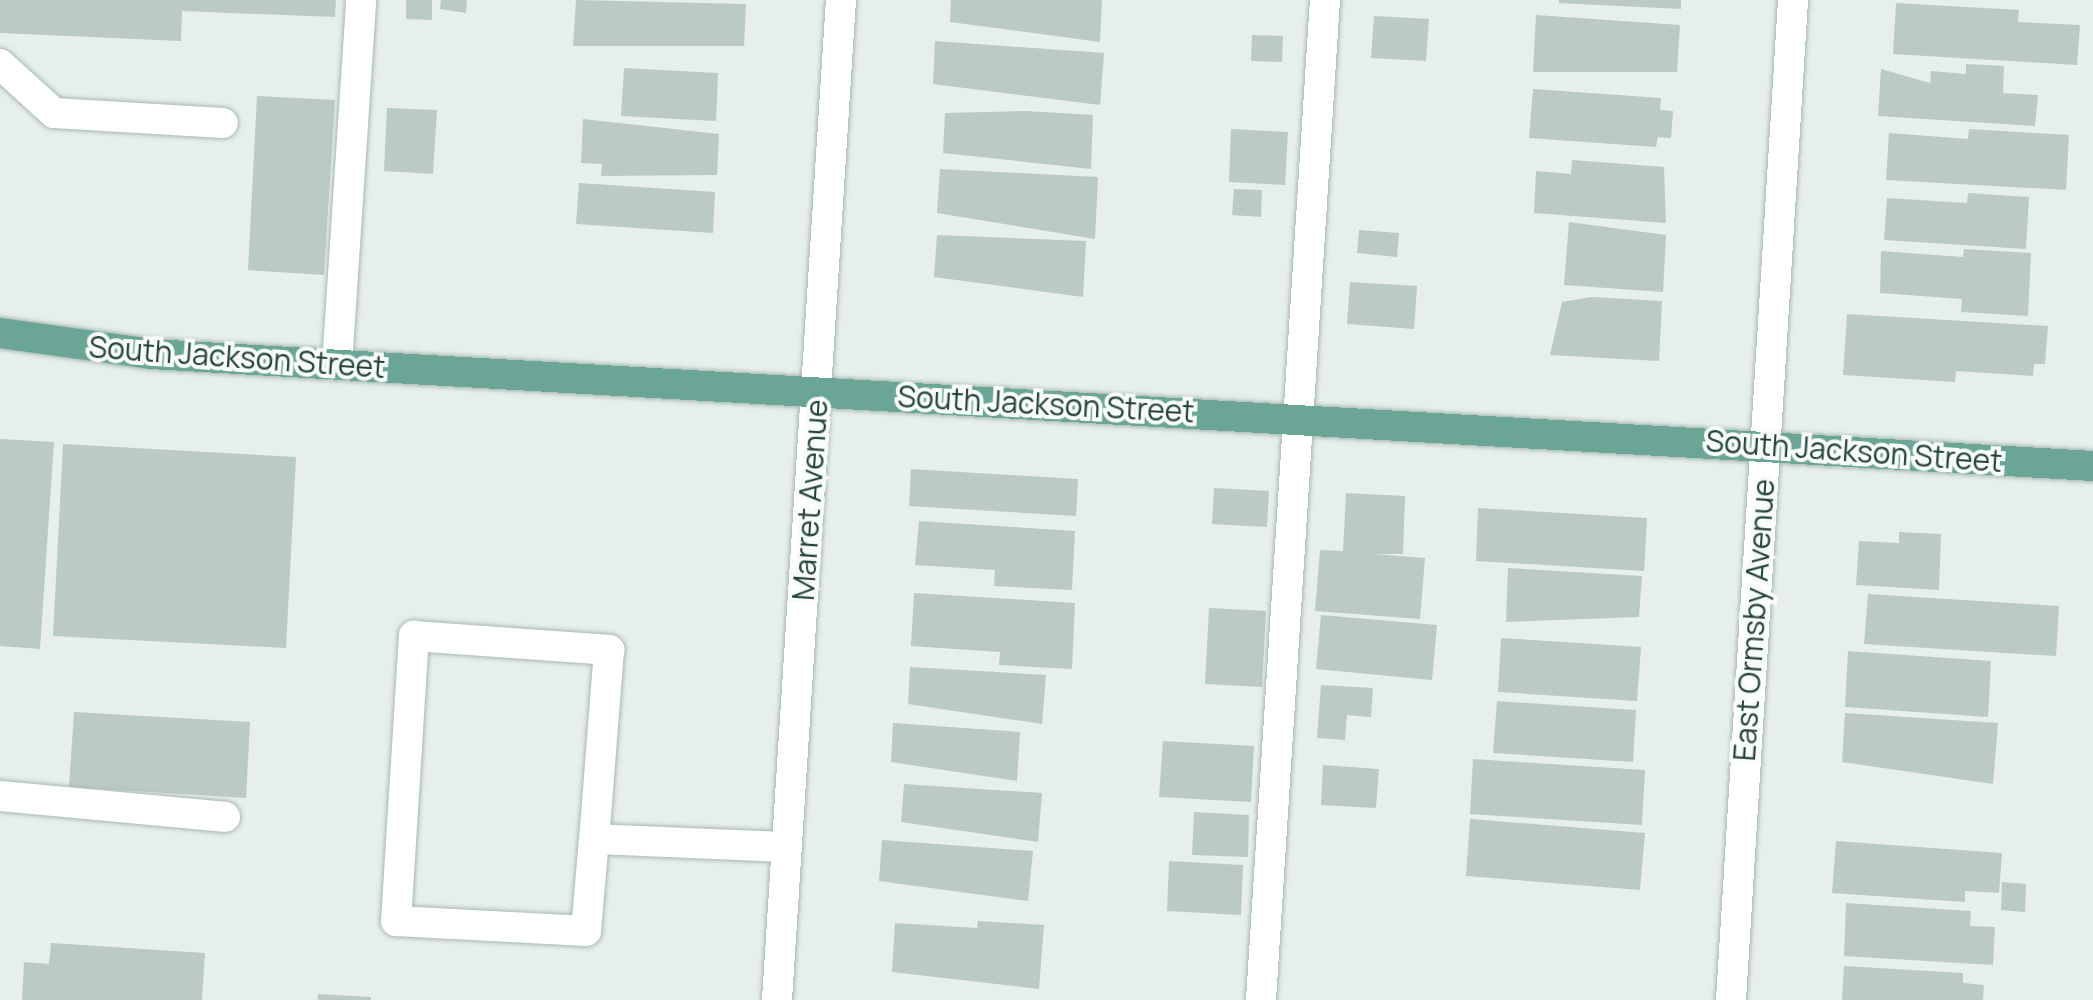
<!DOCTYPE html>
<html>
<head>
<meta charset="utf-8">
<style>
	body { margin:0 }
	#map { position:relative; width:2093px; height:1000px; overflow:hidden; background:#e6efeb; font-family:Manrope,sans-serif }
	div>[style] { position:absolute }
	.building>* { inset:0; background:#bbcac4 }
	.roads { filter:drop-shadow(0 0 2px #a8b8b2) drop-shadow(0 0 2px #a8b8b2) }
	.service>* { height:30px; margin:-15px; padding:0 15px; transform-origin:15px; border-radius:15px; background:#fff }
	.minor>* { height:30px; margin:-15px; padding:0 15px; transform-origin:15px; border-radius:15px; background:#fff }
	.primary>* { height:30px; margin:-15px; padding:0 15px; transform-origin:15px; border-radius:15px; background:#6aa596 }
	span { translate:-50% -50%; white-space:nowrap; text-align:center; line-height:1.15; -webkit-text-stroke:8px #f7fbf9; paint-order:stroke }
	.street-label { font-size:30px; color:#24423a }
</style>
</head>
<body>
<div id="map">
	<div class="building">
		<div style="clip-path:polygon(0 0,336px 0,335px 17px,182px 11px,181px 41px,0 33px)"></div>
		<div style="clip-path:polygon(406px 0,432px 0,432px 20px,406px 19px)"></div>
		<div style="clip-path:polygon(441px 0,467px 0,466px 13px,440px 9px)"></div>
		<div style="clip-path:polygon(576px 0,746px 4px,744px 46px,573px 46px)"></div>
		<div style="clip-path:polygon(951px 0,1102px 0,1100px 42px,950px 22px)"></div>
		<div style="clip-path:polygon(1559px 0,1681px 0,1681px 9px,1559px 3px)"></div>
		<div style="clip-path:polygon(1896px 3px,2019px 10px,2018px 22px,2080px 25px,2077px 65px,1893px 54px)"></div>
		<div style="clip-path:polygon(1536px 15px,1680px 25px,1677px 72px,1533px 72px)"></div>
		<div style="clip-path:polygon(1374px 16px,1429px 19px,1426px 61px,1371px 58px)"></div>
		<div style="clip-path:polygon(1252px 35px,1283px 36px,1282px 62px,1251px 61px)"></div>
		<div style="clip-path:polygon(935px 41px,1104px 53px,1100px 105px,933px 84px)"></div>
		<div style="clip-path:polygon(1966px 64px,2004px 66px,2003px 93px,2038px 95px,2035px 126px,1878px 116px,1881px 69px,1930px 83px,1931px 71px,1966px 74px)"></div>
		<div style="clip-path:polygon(624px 68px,718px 73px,716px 121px,621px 116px)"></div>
		<div style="clip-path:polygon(1533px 89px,1661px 98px,1660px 110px,1673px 111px,1671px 138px,1658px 137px,1656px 147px,1529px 138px)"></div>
		<div style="clip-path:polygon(257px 96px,335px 100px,324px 275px,248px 270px)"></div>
		<div style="clip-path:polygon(387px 108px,437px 110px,433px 174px,384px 171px)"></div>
		<div style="clip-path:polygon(1026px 111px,1093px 115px,1091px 169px,943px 153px,945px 113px)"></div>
		<div style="clip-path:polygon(583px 119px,719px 134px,717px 175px,601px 176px,602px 164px,581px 163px)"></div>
		<div style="clip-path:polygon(1231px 129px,1288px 132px,1285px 185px,1229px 182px)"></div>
		<div style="clip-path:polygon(1969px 129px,2069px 135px,2066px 190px,1886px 180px,1889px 133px,1968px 139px)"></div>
		<div style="clip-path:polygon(1572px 160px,1664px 167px,1666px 223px,1534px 213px,1536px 171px,1571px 174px)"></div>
		<div style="clip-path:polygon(940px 169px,1098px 177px,1095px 239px,937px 213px)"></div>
		<div style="clip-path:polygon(579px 183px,715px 192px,713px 233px,576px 224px)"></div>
		<div style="clip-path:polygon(1234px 189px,1262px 190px,1261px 217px,1232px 215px)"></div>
		<div style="clip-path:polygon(1968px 193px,2029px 197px,2026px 249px,1884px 240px,1887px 198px,1967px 203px)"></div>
		<div style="clip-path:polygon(1569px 222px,1666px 235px,1663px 292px,1564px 285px)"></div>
		<div style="clip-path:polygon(1359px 230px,1399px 233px,1397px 257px,1357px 253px)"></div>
		<div style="clip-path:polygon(937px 235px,1086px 241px,1083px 297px,934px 277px)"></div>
		<div style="clip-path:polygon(1964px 249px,2031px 253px,2028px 316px,1961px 312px,1962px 299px,1880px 293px,1881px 251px,1963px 257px)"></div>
		<div style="clip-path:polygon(1350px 282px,1417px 286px,1414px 329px,1347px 324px)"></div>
		<div style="clip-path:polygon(1591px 297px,1662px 301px,1659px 361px,1550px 355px,1562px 302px)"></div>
		<div style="clip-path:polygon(1847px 314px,2048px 326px,2045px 364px,2034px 364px,2033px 376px,1956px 371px,1955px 382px,1843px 375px)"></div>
		<div style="clip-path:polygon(0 439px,54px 442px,40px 649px,0 646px)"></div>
		<div style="clip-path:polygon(63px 444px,296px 457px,286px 648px,53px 636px)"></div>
		<div style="clip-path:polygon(911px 469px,1078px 479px,1076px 516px,909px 506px)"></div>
		<div style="clip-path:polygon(1214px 488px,1269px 491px,1267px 527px,1212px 524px)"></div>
		<div style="clip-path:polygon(1346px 493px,1405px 496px,1403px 554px,1374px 554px,1425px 558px,1420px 619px,1315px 611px,1320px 550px,1343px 551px)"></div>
		<div style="clip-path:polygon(1478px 508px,1647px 518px,1644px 571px,1476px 561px)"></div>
		<div style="clip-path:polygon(919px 521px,1075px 531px,1072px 590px,994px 586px,995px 570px,915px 565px)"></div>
		<div style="clip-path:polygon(1899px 532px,1941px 534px,1939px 590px,1856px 585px,1859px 541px,1899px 543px)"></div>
		<div style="clip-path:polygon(1508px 568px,1642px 576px,1639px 617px,1506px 622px)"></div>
		<div style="clip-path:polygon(914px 593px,1075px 603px,1072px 669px,999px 665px,1000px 652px,911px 646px)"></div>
		<div style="clip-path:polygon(1868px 594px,2059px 606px,2056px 656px,1864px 644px)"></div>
		<div style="clip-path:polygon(1209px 608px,1266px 611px,1262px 687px,1205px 684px)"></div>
		<div style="clip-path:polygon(1321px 615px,1437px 625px,1432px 680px,1316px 669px)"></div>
		<div style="clip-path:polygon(1501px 638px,1641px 647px,1637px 701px,1498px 692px)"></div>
		<div style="clip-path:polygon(1848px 651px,1991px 661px,1988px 717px,1845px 707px)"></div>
		<div style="clip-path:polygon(910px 667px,1046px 675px,1042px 724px,908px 704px)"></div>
		<div style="clip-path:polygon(1321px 685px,1373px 688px,1371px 717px,1347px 715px,1345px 740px,1317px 738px)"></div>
		<div style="clip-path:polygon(1497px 701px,1636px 710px,1633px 762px,1493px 753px)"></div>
		<div style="clip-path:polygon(74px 712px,250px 722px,246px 798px,69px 787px)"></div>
		<div style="clip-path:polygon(1845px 713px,1998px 723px,1993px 784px,1842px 762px)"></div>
		<div style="clip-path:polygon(893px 723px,1020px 732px,1017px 781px,891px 762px)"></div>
		<div style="clip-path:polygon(1163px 741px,1254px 746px,1251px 802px,1159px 797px)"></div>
		<div style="clip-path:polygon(1473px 759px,1645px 770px,1642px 825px,1470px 814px)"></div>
		<div style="clip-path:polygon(1323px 765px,1379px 769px,1376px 808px,1321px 805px)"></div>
		<div style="clip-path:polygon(904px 784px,1042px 793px,1038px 842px,901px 822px)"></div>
		<div style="clip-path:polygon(1194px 812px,1249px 815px,1248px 857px,1192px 855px)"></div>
		<div style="clip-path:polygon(1470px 819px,1645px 833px,1640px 890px,1466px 876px)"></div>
		<div style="clip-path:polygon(882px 840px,1033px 851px,1028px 901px,879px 881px)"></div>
		<div style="clip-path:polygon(1836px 841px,2002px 853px,1999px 893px,1965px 891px,1965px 902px,1832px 893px)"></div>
		<div style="clip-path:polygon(1169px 861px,1243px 865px,1241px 915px,1167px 911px)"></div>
		<div style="clip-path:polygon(2002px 882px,2026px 884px,2025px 912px,2001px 910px)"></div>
		<div style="clip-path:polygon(1846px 903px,1971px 911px,1970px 926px,1995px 927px,1993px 965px,1844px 956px)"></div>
		<div style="clip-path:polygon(978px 921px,1044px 925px,1039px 989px,892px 972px,895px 923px,977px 928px)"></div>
		<div style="clip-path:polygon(51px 943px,205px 953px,202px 1000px,22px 1000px,24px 962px,49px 964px)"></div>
		<div style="clip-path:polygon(1844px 966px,1963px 973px,1963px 983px,1984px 985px,1983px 1000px,1842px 1000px)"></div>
		<div style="clip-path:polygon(318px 994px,371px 997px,371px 1000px,318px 1000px)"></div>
	</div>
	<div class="roads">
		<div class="service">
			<div style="left:0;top:64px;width:73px;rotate:42.2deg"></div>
			<div style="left:54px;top:113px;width:169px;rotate:3.4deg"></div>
			<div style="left:337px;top:365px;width:366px;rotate:-86.2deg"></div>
			<div style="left:0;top:796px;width:226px;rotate:5.3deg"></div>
			<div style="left:594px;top:839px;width:92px;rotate:95deg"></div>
			<div style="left:586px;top:931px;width:190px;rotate:-177deg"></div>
			<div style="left:396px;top:921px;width:286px;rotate:-86.4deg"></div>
			<div style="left:414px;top:636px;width:196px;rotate:4.1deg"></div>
			<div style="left:609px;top:650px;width:190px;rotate:94.5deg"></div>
			<div style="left:594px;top:839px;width:193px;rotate:2.4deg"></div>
			<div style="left:1261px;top:1000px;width:1002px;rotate:-86.34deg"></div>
		</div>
		<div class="minor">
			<div style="left:777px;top:1000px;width:1002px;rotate:-86.34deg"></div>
			<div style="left:1731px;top:1000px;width:1002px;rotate:-86.45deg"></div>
		</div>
		<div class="primary">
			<div style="left:0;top:333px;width:152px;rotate:7.9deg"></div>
			<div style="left:151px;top:354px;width:1945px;rotate:3.3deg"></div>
		</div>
	</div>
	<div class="street-label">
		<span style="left:237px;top:357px;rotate:4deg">South Jackson Street</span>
		<span style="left:1046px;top:404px;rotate:3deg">South Jackson Street</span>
		<span style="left:1854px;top:451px;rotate:4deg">South Jackson Street</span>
		<span style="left:810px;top:500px;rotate:-86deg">Marret Avenue</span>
		<span style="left:1754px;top:620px;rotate:-86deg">East Ormsby Avenue</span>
	</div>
</div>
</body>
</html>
